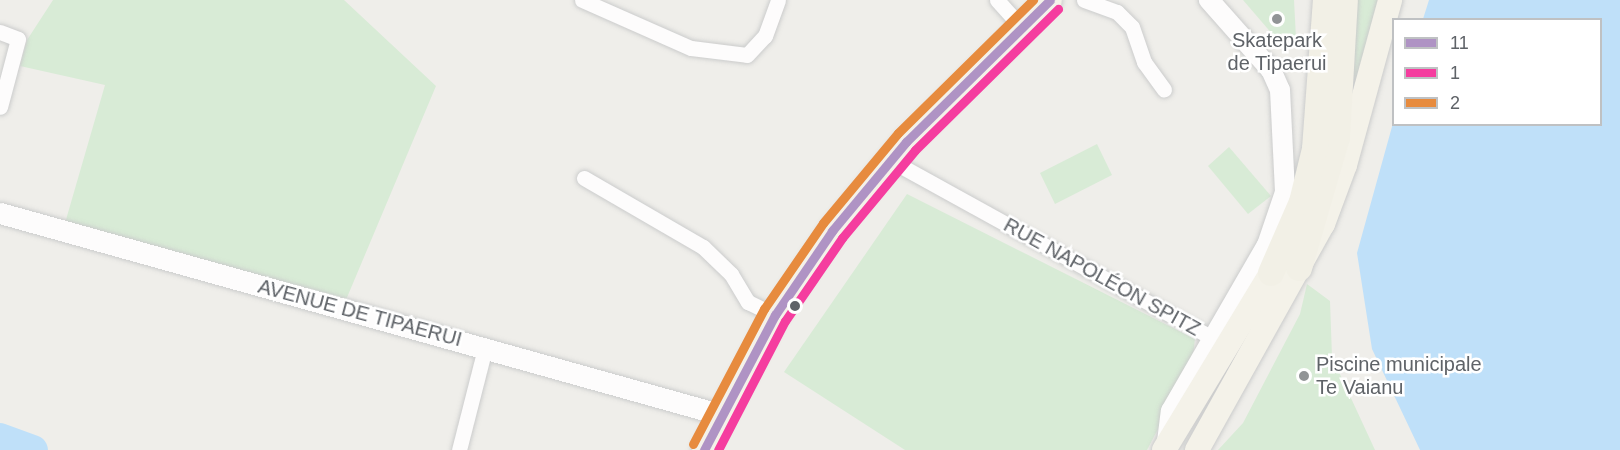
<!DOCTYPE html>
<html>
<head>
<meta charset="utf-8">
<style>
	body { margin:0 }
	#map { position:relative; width:1620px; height:450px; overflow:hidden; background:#efeeea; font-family:Helvetica,sans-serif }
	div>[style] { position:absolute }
	.green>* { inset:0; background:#d8ebd6 }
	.water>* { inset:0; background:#bfe0f9 }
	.river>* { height:30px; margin:-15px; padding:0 15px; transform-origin:15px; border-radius:15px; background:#bfe0f9 }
	.roads { filter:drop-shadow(0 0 2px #cbcccc) drop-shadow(0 0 2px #cbcccc) }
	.minor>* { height:15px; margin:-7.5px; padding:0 7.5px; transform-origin:7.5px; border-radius:7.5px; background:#fdfcfc }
	.tertiary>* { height:20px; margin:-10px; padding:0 10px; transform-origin:10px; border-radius:10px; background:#fdfcfc }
	.secondary>* { height:21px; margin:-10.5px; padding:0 10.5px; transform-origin:10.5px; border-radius:10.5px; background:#fdfcfc }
	.primary>* { height:24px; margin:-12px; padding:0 12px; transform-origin:12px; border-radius:12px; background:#f4f2e9 }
	.trunk>* { height:26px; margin:-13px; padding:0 13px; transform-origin:13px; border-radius:13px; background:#f2f0e6 }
	.bus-1>* { height:9px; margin:-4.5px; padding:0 4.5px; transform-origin:4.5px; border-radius:4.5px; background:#af93c4 }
	.bus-2>* { height:9px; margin:-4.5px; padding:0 4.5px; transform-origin:4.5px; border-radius:4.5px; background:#f53d9f }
	.bus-3>* { height:9px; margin:-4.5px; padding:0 4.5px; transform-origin:4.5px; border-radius:4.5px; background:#e78b3e }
	.dots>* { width:16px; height:16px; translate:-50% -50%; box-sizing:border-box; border:3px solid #fff; border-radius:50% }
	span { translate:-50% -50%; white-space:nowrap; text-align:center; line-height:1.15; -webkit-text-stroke:5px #fff; paint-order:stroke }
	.poi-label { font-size:20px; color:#5f6368 }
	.left { translate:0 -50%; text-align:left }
	.street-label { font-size:20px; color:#5f6368 }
	.legend { position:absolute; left:1392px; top:18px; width:210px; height:108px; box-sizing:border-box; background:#fff; border:2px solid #bfc1c3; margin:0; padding:8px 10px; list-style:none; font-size:18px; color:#5f6368 }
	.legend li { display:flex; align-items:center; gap:12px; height:30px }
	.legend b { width:30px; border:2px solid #bfc1c3 }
</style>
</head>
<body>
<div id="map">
	<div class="green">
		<div style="clip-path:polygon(53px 0,344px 0,436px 86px,343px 307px,63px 230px,105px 85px,20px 66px,27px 40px)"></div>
		<div style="clip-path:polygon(1243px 0,1294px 0,1296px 38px,1279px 42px)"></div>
		<div style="clip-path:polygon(1353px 0,1380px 0,1351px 109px)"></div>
		<div style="clip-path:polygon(1097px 144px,1112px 175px,1055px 204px,1040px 173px)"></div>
		<div style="clip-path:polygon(1229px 147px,1271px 196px,1248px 214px,1208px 166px)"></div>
		<div style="clip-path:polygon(907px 194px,1195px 339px,1192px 364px,1147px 450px,905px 450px,784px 372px)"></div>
		<div style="clip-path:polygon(1307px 284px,1330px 301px,1332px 357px,1375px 450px,1218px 450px,1243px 423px,1300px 314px)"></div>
	</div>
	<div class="water">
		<div style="clip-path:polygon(1429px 0,1620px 0,1620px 450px,1420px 450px,1372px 349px,1357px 253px,1393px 123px,1600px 124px,1600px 20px,1423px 19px)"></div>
	</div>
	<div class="river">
		<div style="left:0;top:438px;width:35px;rotate:20deg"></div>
	</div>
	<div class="roads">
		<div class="minor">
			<div style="left:582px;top:0;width:119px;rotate:23.8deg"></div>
			<div style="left:691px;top:48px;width:56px;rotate:7.1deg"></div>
			<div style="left:747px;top:55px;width:26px;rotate:-47deg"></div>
			<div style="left:765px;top:36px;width:38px;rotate:-70deg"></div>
			<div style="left:997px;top:0;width:36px;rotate:48deg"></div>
			<div style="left:1084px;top:0;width:35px;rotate:20deg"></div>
			<div style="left:1117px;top:12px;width:21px;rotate:45deg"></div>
			<div style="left:1132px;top:27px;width:37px;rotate:71deg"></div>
			<div style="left:1144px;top:62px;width:34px;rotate:54deg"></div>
			<div style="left:0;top:32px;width:19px;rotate:21deg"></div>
			<div style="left:18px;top:39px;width:70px;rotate:104.8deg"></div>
			<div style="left:890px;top:160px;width:367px;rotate:28.9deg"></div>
			<div style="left:584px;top:178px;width:138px;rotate:30.1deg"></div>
			<div style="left:703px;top:247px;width:39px;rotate:44deg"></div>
			<div style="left:731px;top:274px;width:33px;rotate:59deg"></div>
			<div style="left:748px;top:302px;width:30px;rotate:26deg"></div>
			<div style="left:459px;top:450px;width:105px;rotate:-75.7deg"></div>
		</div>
		<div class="tertiary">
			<div style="left:1167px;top:442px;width:31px;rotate:-83deg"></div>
			<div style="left:1171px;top:411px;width:192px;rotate:-60deg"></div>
			<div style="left:1267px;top:245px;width:56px;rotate:-71.2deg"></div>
			<div style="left:1285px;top:192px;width:102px;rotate:-92.8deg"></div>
			<div style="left:1280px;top:90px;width:22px;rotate:-114deg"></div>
			<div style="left:1271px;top:70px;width:94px;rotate:-131.5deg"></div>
		</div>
		<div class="secondary">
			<div style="left:0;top:213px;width:747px;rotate:15.62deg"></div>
		</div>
		<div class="primary">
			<div style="left:704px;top:450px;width:153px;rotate:-62.3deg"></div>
			<div style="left:775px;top:315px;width:102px;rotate:-55.8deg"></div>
			<div style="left:832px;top:231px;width:116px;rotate:-50.3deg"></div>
			<div style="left:906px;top:142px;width:202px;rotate:-44.6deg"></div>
			<div style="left:1164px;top:450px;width:207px;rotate:-58.8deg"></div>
			<div style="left:1197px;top:450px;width:259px;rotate:-60.9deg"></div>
			<div style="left:1323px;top:224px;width:63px;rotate:-69.6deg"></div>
			<div style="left:1345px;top:165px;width:171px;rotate:-74.7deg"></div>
		</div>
		<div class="trunk">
			<div style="left:1299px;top:268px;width:136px;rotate:-73.8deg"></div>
			<div style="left:1337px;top:137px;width:137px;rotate:-86.7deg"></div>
			<div style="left:1271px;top:273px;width:77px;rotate:-66.4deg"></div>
			<div style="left:1302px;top:202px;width:55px;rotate:-76.2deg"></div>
			<div style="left:1315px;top:149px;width:149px;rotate:-85.8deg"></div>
		</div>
	</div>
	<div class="bus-1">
		<div style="left:704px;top:450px;width:153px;rotate:-62.3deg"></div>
		<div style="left:775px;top:315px;width:102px;rotate:-55.8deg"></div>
		<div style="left:832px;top:231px;width:116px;rotate:-50.3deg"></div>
		<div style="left:906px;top:142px;width:202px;rotate:-44.6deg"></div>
	</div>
	<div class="bus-2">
		<div style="left:718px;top:450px;width:145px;rotate:-62.6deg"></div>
		<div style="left:785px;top:321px;width:101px;rotate:-55.5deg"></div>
		<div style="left:842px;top:238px;width:114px;rotate:-50.3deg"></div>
		<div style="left:915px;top:150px;width:201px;rotate:-44.6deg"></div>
	</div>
	<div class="bus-3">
		<div style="left:693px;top:444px;width:153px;rotate:-62.3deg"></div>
		<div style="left:764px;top:309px;width:104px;rotate:-55.5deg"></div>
		<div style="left:823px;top:223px;width:117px;rotate:-50.2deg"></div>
		<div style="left:898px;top:133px;width:190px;rotate:-44.6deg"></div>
	</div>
	<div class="dots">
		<div style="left:1277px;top:19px;background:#919496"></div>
		<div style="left:795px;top:306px;background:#5f6368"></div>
		<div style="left:1304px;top:376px;background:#919496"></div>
	</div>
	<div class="poi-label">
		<span style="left:1277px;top:52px">Skatepark<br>de Tipaerui</span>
		<span class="left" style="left:1316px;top:376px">Piscine municipale<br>Te Vaianu</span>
	</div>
	<div class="street-label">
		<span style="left:1102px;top:277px;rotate:29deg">RUE NAPOLÉON SPITZ</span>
		<span style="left:360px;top:313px;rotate:15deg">AVENUE DE TIPAERUI</span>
	</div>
	<ul class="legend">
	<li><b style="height:8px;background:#af93c4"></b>11</li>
	<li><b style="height:8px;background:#f53d9f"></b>1</li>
	<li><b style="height:8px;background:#e78b3e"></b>2</li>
	</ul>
</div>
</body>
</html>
